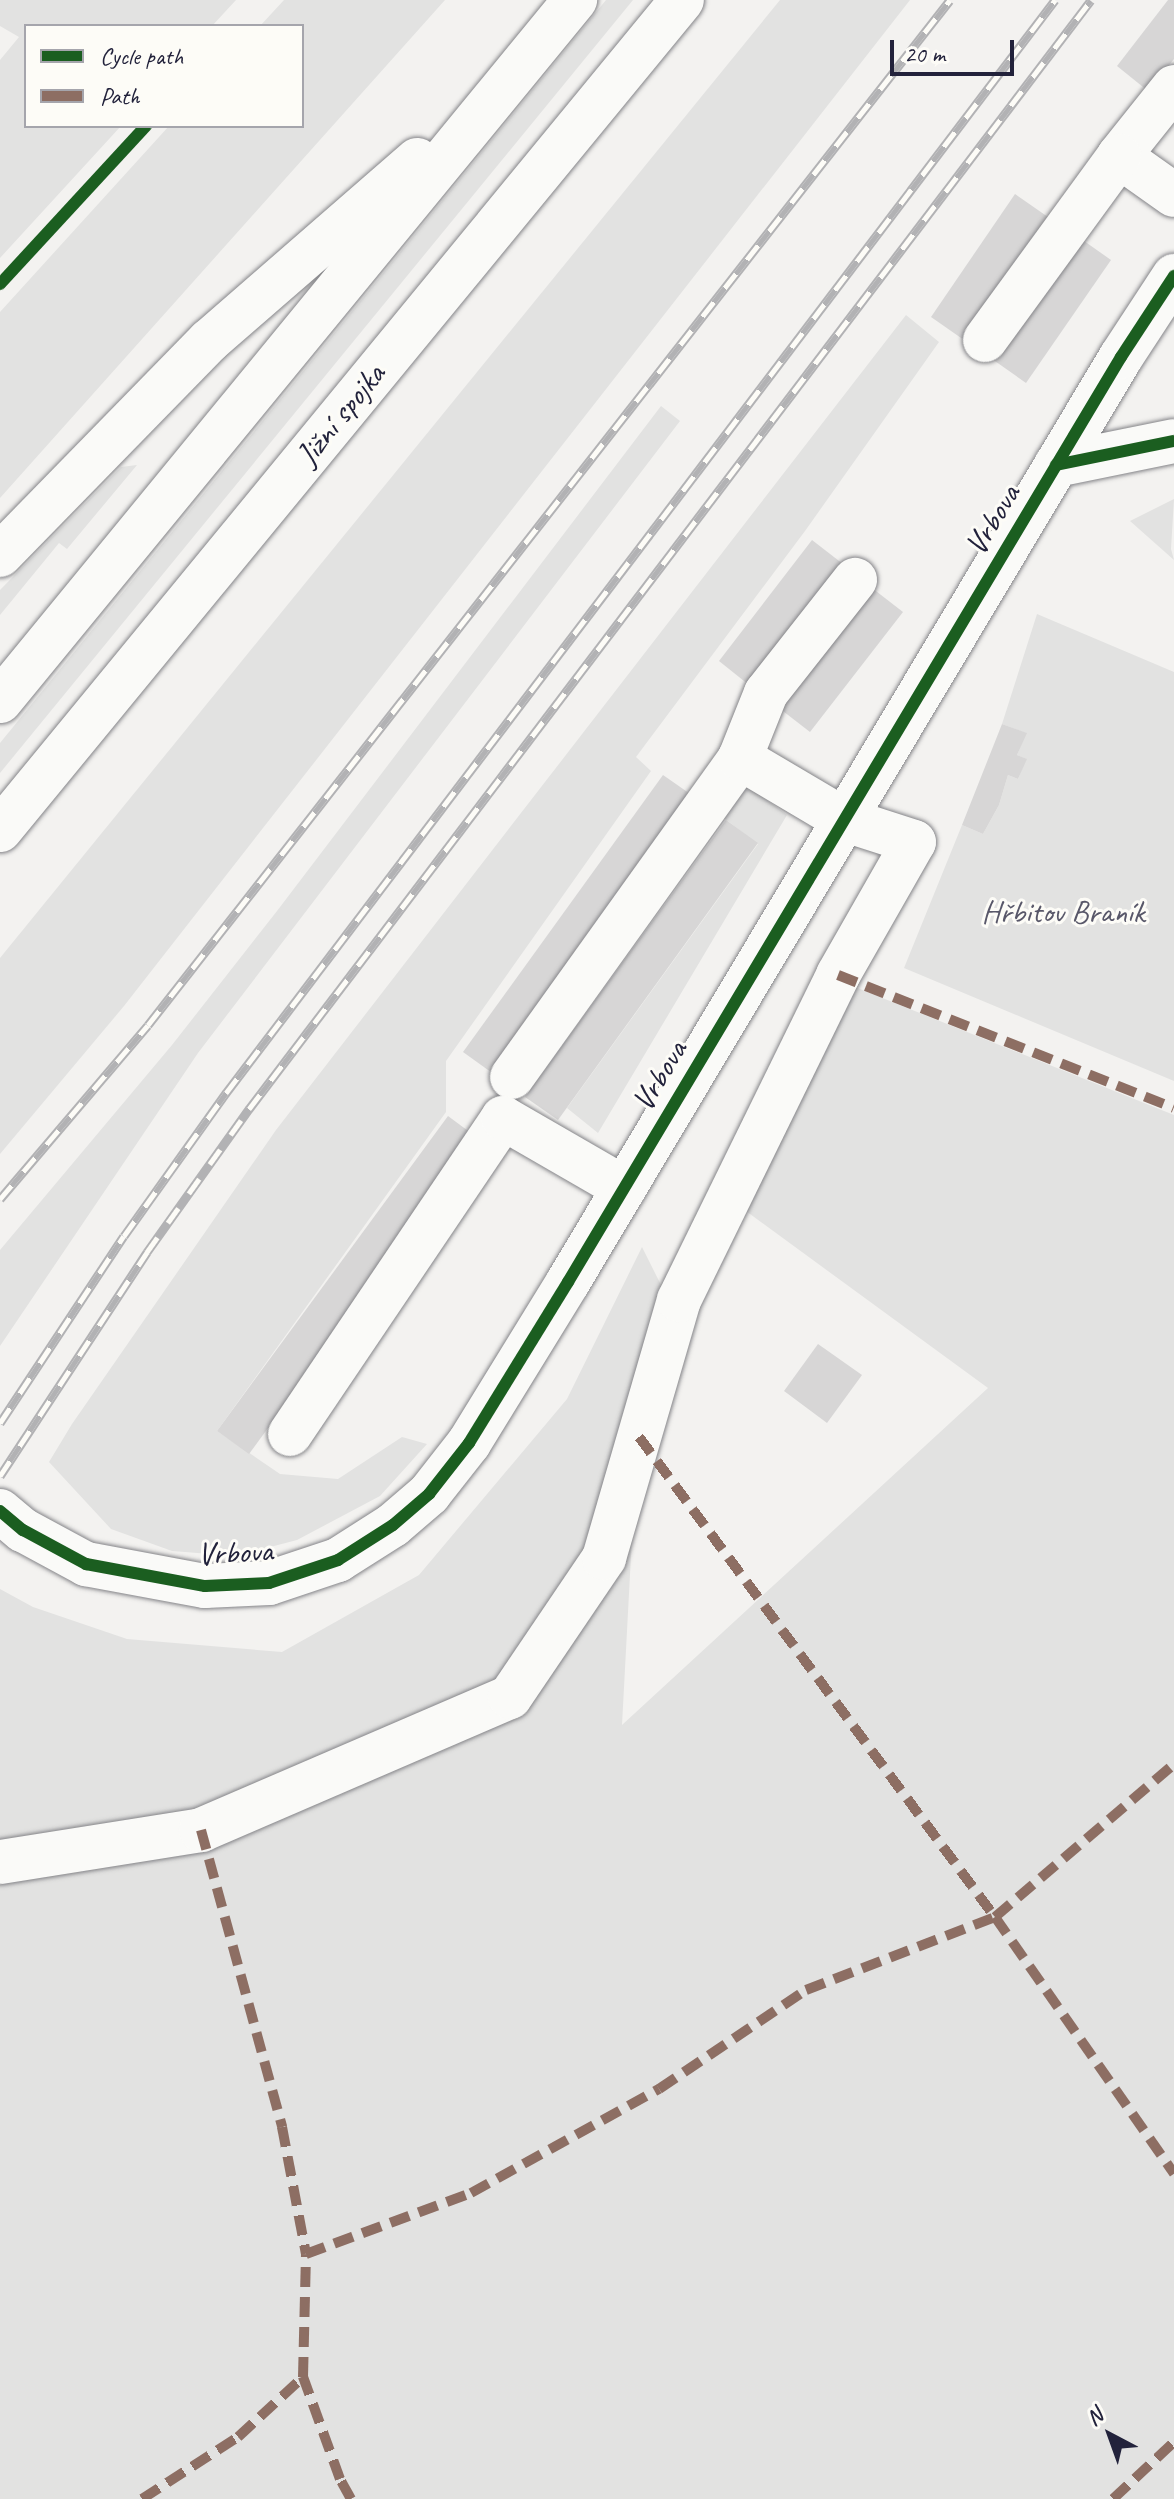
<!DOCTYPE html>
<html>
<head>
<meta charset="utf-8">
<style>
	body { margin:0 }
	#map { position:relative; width:1174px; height:2499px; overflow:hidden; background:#f3f2f0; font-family:Caveat,sans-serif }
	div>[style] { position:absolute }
	.green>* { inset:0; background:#e2e2e1 }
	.building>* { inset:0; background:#d7d6d6 }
	.roads { filter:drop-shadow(0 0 2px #848488) drop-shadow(0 0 2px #848488) }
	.minor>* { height:44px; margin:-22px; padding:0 22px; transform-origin:22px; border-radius:22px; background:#fafaf8 }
	.major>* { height:44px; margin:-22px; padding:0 22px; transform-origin:22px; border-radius:22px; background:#fafaf8 }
	.highway>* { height:44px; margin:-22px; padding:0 22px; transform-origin:22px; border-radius:22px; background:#fafaf8 }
	.rail>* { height:9px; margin-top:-4.5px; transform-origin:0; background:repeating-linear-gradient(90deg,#fdfcf7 0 18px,#b2b2b4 0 36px); box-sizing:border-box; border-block:2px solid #b2b2b4 }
	.quiet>* { height:10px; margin-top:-5px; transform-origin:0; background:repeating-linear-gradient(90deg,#8d6e63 0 20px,transparent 0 30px) }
	.cycleway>* { height:12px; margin:-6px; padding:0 6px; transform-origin:6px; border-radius:6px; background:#1b5e20 }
	span { translate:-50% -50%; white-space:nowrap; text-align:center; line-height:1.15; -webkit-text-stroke:6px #fdfcf7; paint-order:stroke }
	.street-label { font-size:32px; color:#22223b }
	.park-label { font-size:32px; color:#585769 }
	.legend { position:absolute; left:24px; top:24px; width:280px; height:104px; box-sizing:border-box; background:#fdfcf7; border:2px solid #a5a5ac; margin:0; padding:10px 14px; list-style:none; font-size:24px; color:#22223b }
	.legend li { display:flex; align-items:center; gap:16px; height:40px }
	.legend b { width:40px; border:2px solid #a5a5ac }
	.north { position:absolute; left:1070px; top:2395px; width:80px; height:80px; -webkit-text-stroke:6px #fdfcf7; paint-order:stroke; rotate:319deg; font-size:22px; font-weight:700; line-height:32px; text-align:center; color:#22223b }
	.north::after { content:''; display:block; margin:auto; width:28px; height:36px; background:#22223b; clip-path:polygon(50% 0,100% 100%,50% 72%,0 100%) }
	.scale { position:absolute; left:890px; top:40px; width:124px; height:36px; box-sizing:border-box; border:4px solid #22223b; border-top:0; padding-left:10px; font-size:24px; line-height:28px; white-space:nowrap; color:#22223b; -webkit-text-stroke:6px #fdfcf7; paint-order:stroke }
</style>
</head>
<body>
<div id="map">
	<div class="green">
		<div style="clip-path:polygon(0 0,236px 0,212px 26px,26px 26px,26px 126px,121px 126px,0 258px,0 60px,19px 37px,0 26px)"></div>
		<div style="clip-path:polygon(284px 0,445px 0,0 498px,0 312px,169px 126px,302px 126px,302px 26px,260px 26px)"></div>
		<div style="clip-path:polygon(606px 0,633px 0,0 773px,0 743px)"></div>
		<div style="clip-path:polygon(780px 0,910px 0,124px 1006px,0 1154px,0 958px)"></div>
		<div style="clip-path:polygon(906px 315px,939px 342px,805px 531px,636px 757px,651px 771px,446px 1061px,446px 1112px,217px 1431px,280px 1474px,338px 1479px,402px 1437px,427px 1444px,380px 1496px,297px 1540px,236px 1556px,172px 1551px,111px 1529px,49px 1462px,72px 1424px,276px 1130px)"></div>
		<div style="clip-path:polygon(661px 406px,680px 421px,198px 1053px,0 1346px,0 1250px,172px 1045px,277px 911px)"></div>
		<div style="clip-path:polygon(137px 465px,67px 549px,59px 543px,0 615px,0 590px,121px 467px)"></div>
		<div style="clip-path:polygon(1174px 499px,1171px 549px,1174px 560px,1130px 521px)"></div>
		<div style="clip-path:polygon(1037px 614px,1174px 672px,1174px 1081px,904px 968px,962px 825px,983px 834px,999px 805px,1008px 775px,1018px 779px,1026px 759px,1017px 755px,1026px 733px,1002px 724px)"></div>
		<div style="clip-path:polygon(752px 789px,787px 815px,598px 1133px,567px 1108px,758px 844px,721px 816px,742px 791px)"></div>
		<div style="clip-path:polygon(855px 987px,1174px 1115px,1174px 2499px,0 2499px,0 1589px,33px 1607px,127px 1639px,282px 1652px,419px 1575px,567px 1399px,642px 1247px,685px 1333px,632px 1537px,622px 1725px,988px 1388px,739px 1206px)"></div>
	</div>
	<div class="building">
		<div style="clip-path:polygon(1168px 0,1174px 0,1174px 59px,1148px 91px,1117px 66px)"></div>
		<div style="clip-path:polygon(1015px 194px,1048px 217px,964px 340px,931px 317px)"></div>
		<div style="clip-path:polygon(1077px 236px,1111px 260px,1026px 383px,992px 359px)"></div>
		<div style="clip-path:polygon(812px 540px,843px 564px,749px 685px,719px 661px)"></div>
		<div style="clip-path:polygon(872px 588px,903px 612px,810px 732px,779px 708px)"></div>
		<div style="clip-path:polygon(1002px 724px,1027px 733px,1017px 755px,1027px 759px,1018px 779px,1008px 775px,999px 805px,983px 834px,962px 825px)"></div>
		<div style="clip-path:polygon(663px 775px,696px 798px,495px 1075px,463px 1052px)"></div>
		<div style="clip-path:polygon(726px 820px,758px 843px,558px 1120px,525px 1097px)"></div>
		<div style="clip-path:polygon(448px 1116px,479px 1139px,249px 1454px,217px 1431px)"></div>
		<div style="clip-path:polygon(818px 1344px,862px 1375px,827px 1423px,784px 1391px)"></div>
	</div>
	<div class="roads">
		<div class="minor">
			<div style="left:1174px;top:87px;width:88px;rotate:128.6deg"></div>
			<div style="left:1119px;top:156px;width:67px;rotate:35.3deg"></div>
			<div style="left:985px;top:340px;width:228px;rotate:-53.9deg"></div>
			<div style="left:1056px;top:465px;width:120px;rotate:-11.5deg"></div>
			<div style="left:512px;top:1077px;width:392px;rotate:-54.4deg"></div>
			<div style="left:290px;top:1434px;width:381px;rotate:-56deg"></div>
			<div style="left:503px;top:1118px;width:140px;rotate:30deg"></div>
			<div style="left:0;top:1862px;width:204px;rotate:-9deg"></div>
			<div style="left:201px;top:1830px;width:336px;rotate:-23.3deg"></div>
			<div style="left:510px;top:1697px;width:168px;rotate:-55.9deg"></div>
			<div style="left:604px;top:1558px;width:269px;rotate:-73.8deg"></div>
			<div style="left:679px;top:1300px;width:362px;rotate:-63.9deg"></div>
			<div style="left:838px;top:975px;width:153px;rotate:-60.3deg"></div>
			<div style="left:914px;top:842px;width:75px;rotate:-162.1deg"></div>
			<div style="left:843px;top:819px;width:120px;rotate:-149.4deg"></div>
			<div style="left:740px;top:758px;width:70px;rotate:-68.2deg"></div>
			<div style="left:766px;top:693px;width:144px;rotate:-51.8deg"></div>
		</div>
		<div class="major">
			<div style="left:0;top:1511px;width:30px;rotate:40deg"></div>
			<div style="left:23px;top:1530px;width:72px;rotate:28.4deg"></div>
			<div style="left:86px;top:1564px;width:121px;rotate:10.5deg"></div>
			<div style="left:205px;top:1586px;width:64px;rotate:-2.7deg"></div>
			<div style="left:269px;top:1583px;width:73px;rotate:-18.4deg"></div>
			<div style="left:338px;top:1560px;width:65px;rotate:-32.5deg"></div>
			<div style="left:393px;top:1525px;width:48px;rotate:-40.7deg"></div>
			<div style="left:429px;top:1494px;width:65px;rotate:-51.9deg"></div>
			<div style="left:469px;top:1443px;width:189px;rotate:-58.4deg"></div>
			<div style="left:568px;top:1282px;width:1078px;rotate:-59.13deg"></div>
			<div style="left:1121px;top:357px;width:97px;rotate:-56.8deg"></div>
		</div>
		<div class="highway">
			<div style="left:0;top:555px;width:299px;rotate:-45.7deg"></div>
			<div style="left:209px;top:341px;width:276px;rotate:-41deg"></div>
			<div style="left:0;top:701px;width:907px;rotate:-50.64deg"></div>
			<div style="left:0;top:830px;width:1074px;rotate:-50.59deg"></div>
		</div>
	</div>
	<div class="rail">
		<div style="left:0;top:1199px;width:228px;rotate:-49.6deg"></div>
		<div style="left:148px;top:1025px;width:1301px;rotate:-51.96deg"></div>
		<div style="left:0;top:1423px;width:224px;rotate:-56.5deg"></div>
		<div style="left:124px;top:1236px;width:176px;rotate:-54.5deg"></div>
		<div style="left:226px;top:1093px;width:1372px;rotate:-52.82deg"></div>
		<div style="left:0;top:1476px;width:268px;rotate:-56.7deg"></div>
		<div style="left:147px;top:1252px;width:176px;rotate:-54.5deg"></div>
		<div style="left:249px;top:1109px;width:1392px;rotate:-52.79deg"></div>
	</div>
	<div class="quiet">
		<div style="left:838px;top:975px;width:361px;rotate:21.6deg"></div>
		<div style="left:639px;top:1437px;width:598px;rotate:53.44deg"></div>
		<div style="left:995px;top:1917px;width:235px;rotate:-40.5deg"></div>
		<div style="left:201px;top:1830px;width:308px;rotate:74.7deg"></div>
		<div style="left:282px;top:2127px;width:129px;rotate:79.3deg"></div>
		<div style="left:142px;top:2499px;width:114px;rotate:-32.9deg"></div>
		<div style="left:238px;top:2437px;width:88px;rotate:-42.7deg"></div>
		<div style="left:351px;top:2499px;width:23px;rotate:-119deg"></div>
		<div style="left:340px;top:2479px;width:109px;rotate:-109.9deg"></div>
		<div style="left:303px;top:2377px;width:123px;rotate:-88.6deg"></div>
		<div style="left:306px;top:2254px;width:176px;rotate:-20.3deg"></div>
		<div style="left:471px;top:2193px;width:215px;rotate:-29deg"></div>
		<div style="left:659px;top:2089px;width:177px;rotate:-34deg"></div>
		<div style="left:806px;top:1990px;width:203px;rotate:-21.1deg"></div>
		<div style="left:995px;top:1917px;width:313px;rotate:55.1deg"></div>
		<div style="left:1113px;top:2499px;width:83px;rotate:-43.1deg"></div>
	</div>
	<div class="cycleway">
		<div style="left:0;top:284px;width:215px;rotate:-47.3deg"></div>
		<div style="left:1056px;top:465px;width:120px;rotate:-11.5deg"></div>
		<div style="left:0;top:1511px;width:30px;rotate:40deg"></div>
		<div style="left:23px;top:1530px;width:72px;rotate:28.4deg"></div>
		<div style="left:86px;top:1564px;width:121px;rotate:10.5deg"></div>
		<div style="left:205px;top:1586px;width:64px;rotate:-2.7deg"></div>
		<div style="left:269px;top:1583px;width:73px;rotate:-18.4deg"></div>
		<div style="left:338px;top:1560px;width:65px;rotate:-32.5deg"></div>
		<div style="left:393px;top:1525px;width:48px;rotate:-40.7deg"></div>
		<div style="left:429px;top:1494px;width:65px;rotate:-51.9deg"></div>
		<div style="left:469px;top:1443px;width:189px;rotate:-58.4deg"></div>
		<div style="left:568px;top:1282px;width:1078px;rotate:-59.13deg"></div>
		<div style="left:1121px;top:357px;width:97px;rotate:-56.8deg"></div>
	</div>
	<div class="street-label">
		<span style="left:341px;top:415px;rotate:-51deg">Jižní spojka</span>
		<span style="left:993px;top:520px;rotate:-59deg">Vrbova</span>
		<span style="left:660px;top:1076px;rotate:-59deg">Vrbova</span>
		<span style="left:235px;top:1553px;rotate:-3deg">Vrbova</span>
	</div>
	<div class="park-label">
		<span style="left:1063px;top:912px">Hřbitov Braník</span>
	</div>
	<ul class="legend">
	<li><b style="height:10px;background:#1b5e20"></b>Cycle path</li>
	<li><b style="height:10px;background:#8d6e63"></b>Path</li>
	</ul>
	<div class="north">N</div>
	<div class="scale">20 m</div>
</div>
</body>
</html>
